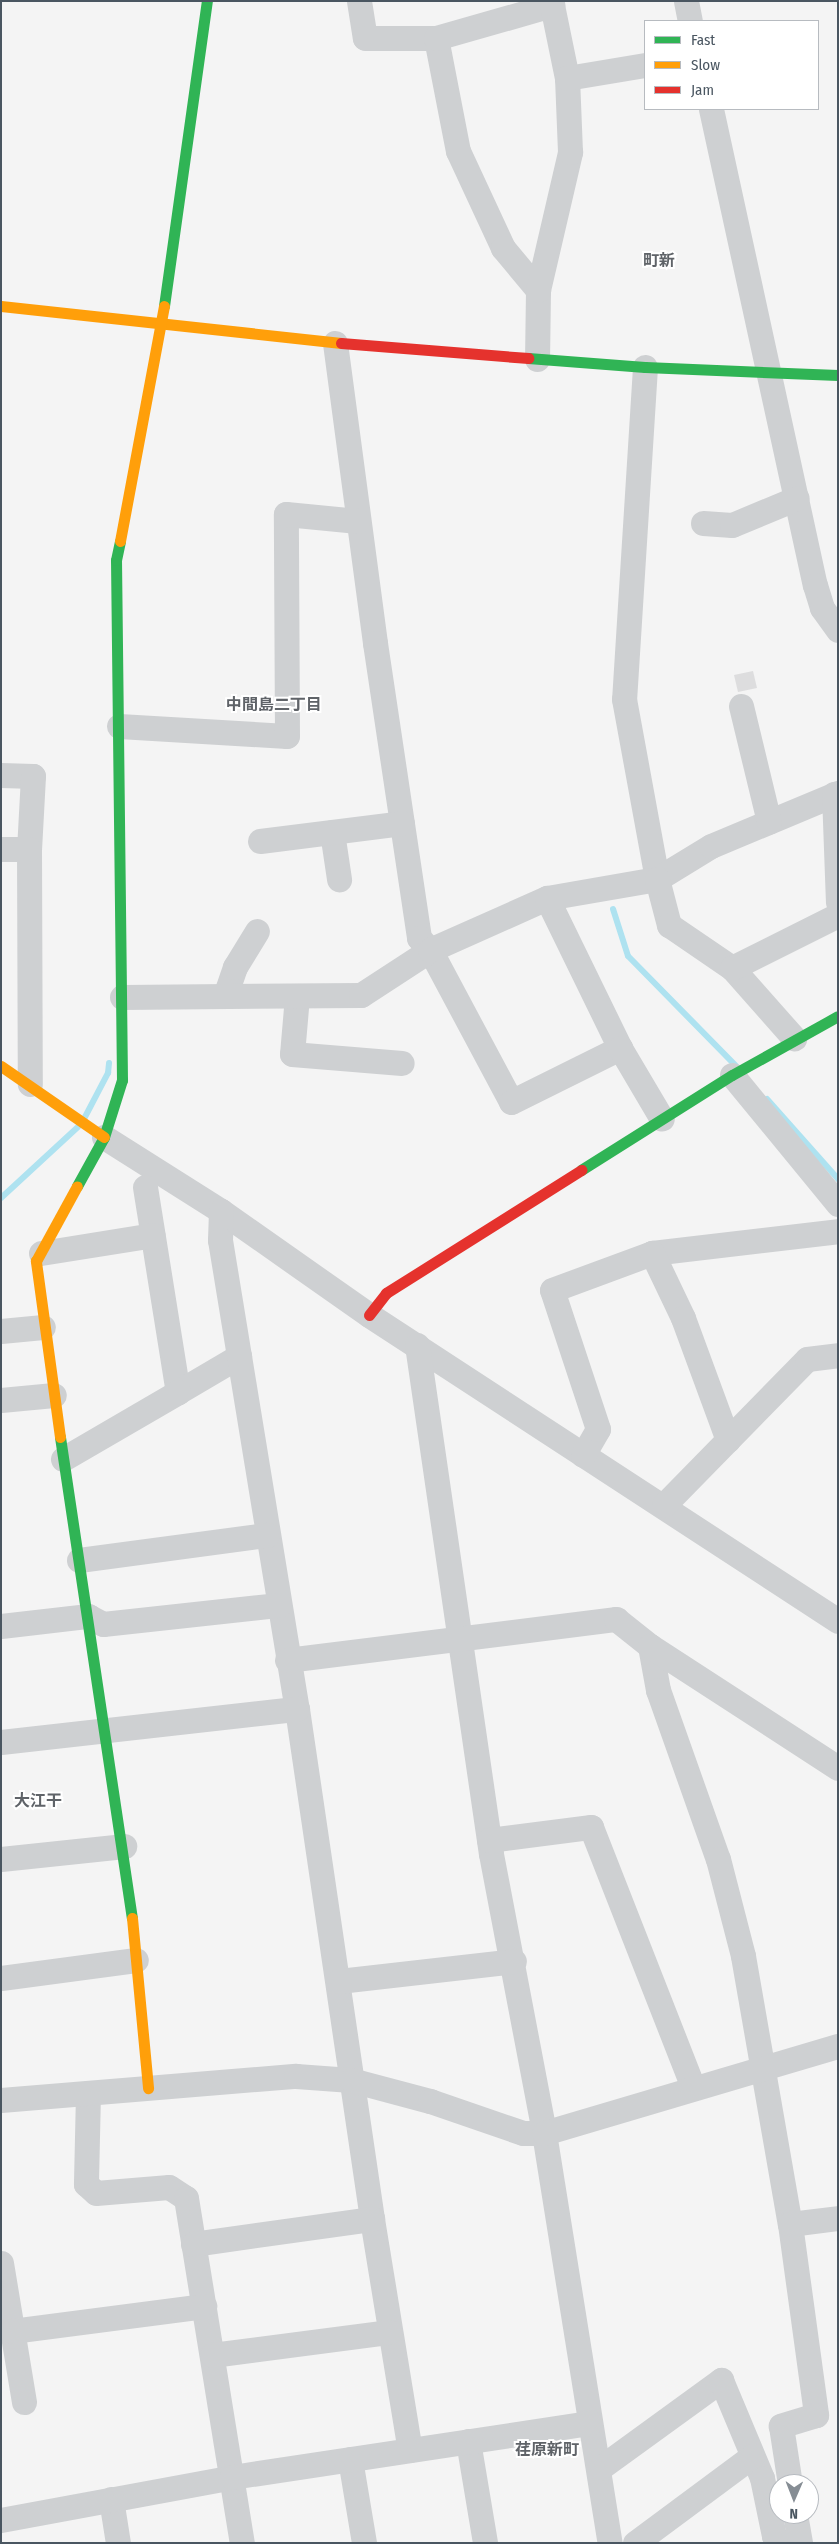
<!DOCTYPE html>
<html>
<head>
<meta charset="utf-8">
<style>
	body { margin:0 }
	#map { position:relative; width:839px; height:2544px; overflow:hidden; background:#f4f4f4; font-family:"Fira Sans Condensed","Noto Sans JP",sans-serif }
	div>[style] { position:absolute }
	.stream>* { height:6px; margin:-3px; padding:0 3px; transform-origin:3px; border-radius:3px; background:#aee2f0 }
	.building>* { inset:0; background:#ddddde }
	.street>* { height:25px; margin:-12.5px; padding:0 12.5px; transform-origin:12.5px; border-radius:12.5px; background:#ced0d2 }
	.fast>* { height:11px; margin:-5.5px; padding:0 5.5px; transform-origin:5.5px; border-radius:5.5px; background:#30b455 }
	.slow>* { height:11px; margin:-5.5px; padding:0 5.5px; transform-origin:5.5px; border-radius:5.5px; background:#ff9f0a }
	.jam>* { height:11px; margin:-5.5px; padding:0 5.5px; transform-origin:5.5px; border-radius:5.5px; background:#e5322d }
	span { translate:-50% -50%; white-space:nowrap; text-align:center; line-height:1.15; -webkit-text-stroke:4px #fff; paint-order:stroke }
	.neighbourhood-label { font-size:16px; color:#5f6368; font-weight:700 }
	.frame { position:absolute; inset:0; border:2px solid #4a5661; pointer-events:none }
	.legend { position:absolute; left:644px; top:20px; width:175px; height:90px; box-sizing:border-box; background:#fff; border:1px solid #b7bbc0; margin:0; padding:6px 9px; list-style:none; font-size:15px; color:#4a5661 }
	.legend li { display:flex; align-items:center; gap:10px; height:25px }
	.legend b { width:25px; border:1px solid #b7bbc0 }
	.north { position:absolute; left:769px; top:2474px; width:50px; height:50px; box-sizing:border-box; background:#fff; border:1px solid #b7bbc0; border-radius:50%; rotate:181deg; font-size:14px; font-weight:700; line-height:20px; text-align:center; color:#4a5661 }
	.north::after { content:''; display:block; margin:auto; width:18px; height:22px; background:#868d94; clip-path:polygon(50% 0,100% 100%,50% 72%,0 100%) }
</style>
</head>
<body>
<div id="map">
	<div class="stream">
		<div style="left:613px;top:909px;width:49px;rotate:72.3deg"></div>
		<div style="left:628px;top:956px;width:154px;rotate:45.5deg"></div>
		<div style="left:767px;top:1099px;width:107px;rotate:48.4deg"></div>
		<div style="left:85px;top:1117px;width:50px;rotate:-62.4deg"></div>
		<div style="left:108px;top:1073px;width:10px;rotate:-84deg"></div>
		<div style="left:1px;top:1198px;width:105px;rotate:-42.7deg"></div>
	</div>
	<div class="building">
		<div style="clip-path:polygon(753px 671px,757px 688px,738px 692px,734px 675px)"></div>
	</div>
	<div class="street">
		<div style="left:359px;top:1px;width:37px;rotate:81deg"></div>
		<div style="left:365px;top:38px;width:71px"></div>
		<div style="left:436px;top:38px;width:115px;rotate:79deg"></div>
		<div style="left:458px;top:151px;width:107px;rotate:65.1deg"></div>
		<div style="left:503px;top:248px;width:55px;rotate:50.2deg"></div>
		<div style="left:538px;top:290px;width:69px;rotate:90.8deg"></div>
		<div style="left:686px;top:1px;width:20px;rotate:79deg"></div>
		<div style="left:436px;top:38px;width:121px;rotate:-15.9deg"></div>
		<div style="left:552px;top:5px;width:75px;rotate:78.4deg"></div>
		<div style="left:711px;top:109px;width:487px;rotate:77.7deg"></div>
		<div style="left:815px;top:585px;width:24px;rotate:73deg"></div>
		<div style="left:822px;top:608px;width:27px;rotate:54deg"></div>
		<div style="left:538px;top:290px;width:142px;rotate:-76.9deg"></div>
		<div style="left:570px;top:152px;width:74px;rotate:-92.3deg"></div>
		<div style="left:567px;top:78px;width:79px;rotate:-9.5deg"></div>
		<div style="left:335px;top:343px;width:303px;rotate:82.4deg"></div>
		<div style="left:375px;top:643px;width:298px;rotate:81.5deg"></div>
		<div style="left:419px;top:938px;width:16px;rotate:47deg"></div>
		<div style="left:430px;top:950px;width:172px;rotate:61.9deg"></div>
		<div style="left:511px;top:1102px;width:122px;rotate:-26.4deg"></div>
		<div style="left:620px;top:1048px;width:167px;rotate:-116deg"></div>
		<div style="left:645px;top:367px;width:333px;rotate:93.6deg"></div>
		<div style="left:624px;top:699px;width:183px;rotate:79.6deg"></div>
		<div style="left:657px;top:879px;width:63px;rotate:-31.4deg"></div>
		<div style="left:711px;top:846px;width:138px;rotate:-22.7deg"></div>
		<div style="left:703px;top:523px;width:29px;rotate:4deg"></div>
		<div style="left:732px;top:525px;width:70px;rotate:-22.6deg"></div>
		<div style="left:741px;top:706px;width:119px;rotate:76.4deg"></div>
		<div style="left:119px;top:726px;width:168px;rotate:3.4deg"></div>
		<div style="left:287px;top:736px;width:222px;rotate:-90.3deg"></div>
		<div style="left:286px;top:514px;width:72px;rotate:5.6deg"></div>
		<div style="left:1px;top:775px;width:32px;rotate:2deg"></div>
		<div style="left:33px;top:776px;width:73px;rotate:93.1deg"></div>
		<div style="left:29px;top:849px;width:235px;rotate:89.8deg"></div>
		<div style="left:834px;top:794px;width:108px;rotate:87.9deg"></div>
		<div style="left:332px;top:832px;width:48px;rotate:81.5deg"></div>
		<div style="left:260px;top:841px;width:143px;rotate:-7.2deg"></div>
		<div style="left:1px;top:849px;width:28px"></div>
		<div style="left:732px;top:968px;width:94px;rotate:48.5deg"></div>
		<div style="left:225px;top:996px;width:31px;rotate:-71deg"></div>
		<div style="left:235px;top:967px;width:42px;rotate:-58.6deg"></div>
		<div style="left:297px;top:996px;width:58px;rotate:94.9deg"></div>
		<div style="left:292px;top:1054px;width:110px;rotate:4.7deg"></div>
		<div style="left:122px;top:997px;width:239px;rotate:-0.5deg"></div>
		<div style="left:361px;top:995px;width:82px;rotate:-33.1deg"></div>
		<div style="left:430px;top:950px;width:128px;rotate:-24deg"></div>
		<div style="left:547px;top:898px;width:112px;rotate:-9.8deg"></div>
		<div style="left:657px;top:879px;width:48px;rotate:75.4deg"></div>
		<div style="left:669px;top:925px;width:76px;rotate:34.3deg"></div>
		<div style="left:732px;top:968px;width:119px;rotate:-26.6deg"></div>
		<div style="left:620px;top:1048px;width:82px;rotate:59.4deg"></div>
		<div style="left:732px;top:1075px;width:167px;rotate:50.6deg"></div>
		<div style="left:104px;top:1137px;width:138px;rotate:32.3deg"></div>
		<div style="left:221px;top:1211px;width:181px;rotate:35.1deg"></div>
		<div style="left:369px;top:1315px;width:560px;rotate:33.12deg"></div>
		<div style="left:145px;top:1187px;width:208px;rotate:80.9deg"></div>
		<div style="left:178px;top:1392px;width:71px;rotate:-30.5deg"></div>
		<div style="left:221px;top:1211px;width:29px;rotate:92deg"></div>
		<div style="left:220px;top:1240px;width:475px;rotate:80.7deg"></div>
		<div style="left:297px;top:1709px;width:515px;rotate:81.63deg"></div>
		<div style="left:372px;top:2219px;width:234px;rotate:80.7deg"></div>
		<div style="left:41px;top:1253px;width:113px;rotate:-9.1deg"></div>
		<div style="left:652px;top:1253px;width:187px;rotate:-6.7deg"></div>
		<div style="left:1px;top:1331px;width:42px;rotate:-5.4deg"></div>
		<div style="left:417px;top:1345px;width:514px;rotate:81.73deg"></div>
		<div style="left:491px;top:1854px;width:284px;rotate:79.2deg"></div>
		<div style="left:544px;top:2133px;width:415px;rotate:80.9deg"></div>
		<div style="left:1px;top:1400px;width:53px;rotate:-5.4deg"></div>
		<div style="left:583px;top:1455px;width:30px;rotate:-60deg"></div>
		<div style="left:598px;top:1429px;width:146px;rotate:-108.3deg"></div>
		<div style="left:552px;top:1290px;width:107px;rotate:-20.3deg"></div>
		<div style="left:652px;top:1253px;width:72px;rotate:64.5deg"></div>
		<div style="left:683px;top:1318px;width:130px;rotate:69.8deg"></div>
		<div style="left:63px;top:1459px;width:133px;rotate:-30.2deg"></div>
		<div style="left:664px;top:1505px;width:204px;rotate:-45.6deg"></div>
		<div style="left:807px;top:1359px;width:31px;rotate:-7deg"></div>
		<div style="left:79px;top:1560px;width:190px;rotate:-7.6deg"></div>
		<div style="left:1px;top:1626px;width:88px;rotate:-6.6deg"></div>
		<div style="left:88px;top:1616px;width:17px;rotate:28deg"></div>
		<div style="left:103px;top:1624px;width:177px;rotate:-6.2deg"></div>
		<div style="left:650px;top:1646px;width:45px;rotate:79.7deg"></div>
		<div style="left:658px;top:1690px;width:179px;rotate:70.5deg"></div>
		<div style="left:718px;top:1859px;width:100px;rotate:75.5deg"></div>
		<div style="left:743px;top:1956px;width:272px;rotate:80.1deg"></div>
		<div style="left:790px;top:2224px;width:193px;rotate:82.2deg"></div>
		<div style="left:816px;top:2415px;width:37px;rotate:163deg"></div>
		<div style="left:781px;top:2426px;width:59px;rotate:81.2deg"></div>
		<div style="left:287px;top:1660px;width:332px;rotate:-7.1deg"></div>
		<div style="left:616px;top:1619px;width:43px;rotate:38.5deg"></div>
		<div style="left:650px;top:1646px;width:224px;rotate:33deg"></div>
		<div style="left:1px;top:1742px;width:298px;rotate:-6.4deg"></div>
		<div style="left:489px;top:1840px;width:103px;rotate:-7.3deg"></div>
		<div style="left:591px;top:1827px;width:279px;rotate:68.6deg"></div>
		<div style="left:1px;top:1859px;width:124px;rotate:-6deg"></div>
		<div style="left:1px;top:1978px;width:136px;rotate:-7.6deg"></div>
		<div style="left:339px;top:1981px;width:176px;rotate:-6.5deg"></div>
		<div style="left:88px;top:2093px;width:91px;rotate:91.3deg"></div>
		<div style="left:86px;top:2184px;width:13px;rotate:42deg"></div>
		<div style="left:96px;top:2193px;width:73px;rotate:-4.7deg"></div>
		<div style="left:169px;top:2187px;width:20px;rotate:33deg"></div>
		<div style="left:186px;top:2198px;width:350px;rotate:80.8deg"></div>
		<div style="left:1px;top:2100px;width:296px;rotate:-4.7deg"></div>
		<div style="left:296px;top:2076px;width:55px;rotate:4.2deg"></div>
		<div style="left:351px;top:2080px;width:82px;rotate:14.9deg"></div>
		<div style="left:430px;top:2101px;width:98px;rotate:19deg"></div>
		<div style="left:523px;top:2133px;width:21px"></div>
		<div style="left:544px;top:2133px;width:307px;rotate:-16.5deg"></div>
		<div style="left:790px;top:2224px;width:48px;rotate:-7.1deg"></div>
		<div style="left:193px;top:2244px;width:181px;rotate:-8deg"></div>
		<div style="left:1px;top:2263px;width:141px;rotate:80.6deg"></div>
		<div style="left:12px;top:2331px;width:194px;rotate:-7.4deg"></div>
		<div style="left:212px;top:2355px;width:179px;rotate:-7.4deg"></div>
		<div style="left:468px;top:2441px;width:103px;rotate:80.5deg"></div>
		<div style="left:350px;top:2459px;width:85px;rotate:80.5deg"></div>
		<div style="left:600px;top:2468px;width:150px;rotate:-36deg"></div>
		<div style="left:721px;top:2380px;width:106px;rotate:67.3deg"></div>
		<div style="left:762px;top:2478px;width:59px;rotate:78.3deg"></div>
		<div style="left:774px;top:2536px;width:9px;rotate:54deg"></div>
		<div style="left:111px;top:2499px;width:45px;rotate:81deg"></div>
		<div style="left:795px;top:2514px;width:29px;rotate:80deg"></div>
		<div style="left:1px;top:2520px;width:235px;rotate:-10.5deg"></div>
		<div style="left:232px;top:2477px;width:362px;rotate:-8.6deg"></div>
		<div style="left:635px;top:2543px;width:146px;rotate:-36.6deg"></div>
	</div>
	<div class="fast">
		<div style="left:164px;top:306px;width:308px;rotate:-82deg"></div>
		<div style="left:528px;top:358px;width:117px;rotate:4.4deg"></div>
		<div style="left:645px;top:367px;width:193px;rotate:2.4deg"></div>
		<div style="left:581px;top:1170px;width:178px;rotate:-32.2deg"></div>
		<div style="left:732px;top:1075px;width:121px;rotate:-29.1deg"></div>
		<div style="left:77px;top:1186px;width:56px;rotate:-61.1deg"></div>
		<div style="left:104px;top:1137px;width:60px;rotate:-72.5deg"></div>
		<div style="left:122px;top:1080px;width:520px;rotate:-90.66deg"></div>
		<div style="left:116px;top:560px;width:19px;rotate:-78deg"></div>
		<div style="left:60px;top:1437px;width:486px;rotate:81.5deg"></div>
	</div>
	<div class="slow">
		<div style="left:1px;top:306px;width:342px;rotate:6.2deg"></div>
		<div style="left:120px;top:541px;width:239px;rotate:-79.4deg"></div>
		<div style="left:1px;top:1066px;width:125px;rotate:34.6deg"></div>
		<div style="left:60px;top:1437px;width:178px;rotate:-97.8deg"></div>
		<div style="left:36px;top:1261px;width:85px;rotate:-61.3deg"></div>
		<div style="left:132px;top:1918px;width:171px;rotate:84.6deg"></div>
	</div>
	<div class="jam">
		<div style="left:341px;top:343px;width:188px;rotate:4.6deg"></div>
		<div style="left:369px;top:1315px;width:28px;rotate:-52deg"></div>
		<div style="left:386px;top:1293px;width:231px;rotate:-32.2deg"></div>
	</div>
	<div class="neighbourhood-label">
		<span style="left:659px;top:261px">町新</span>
		<span style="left:274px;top:705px">中間島二丁目</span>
		<span style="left:38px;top:1801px">大江干</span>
		<span style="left:547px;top:2450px">荏原新町</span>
	</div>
	<div class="frame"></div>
	<ul class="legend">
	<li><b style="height:6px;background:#30b455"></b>Fast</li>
	<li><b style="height:6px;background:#ff9f0a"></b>Slow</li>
	<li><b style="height:6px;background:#e5322d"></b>Jam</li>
	</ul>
	<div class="north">N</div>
</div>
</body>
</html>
